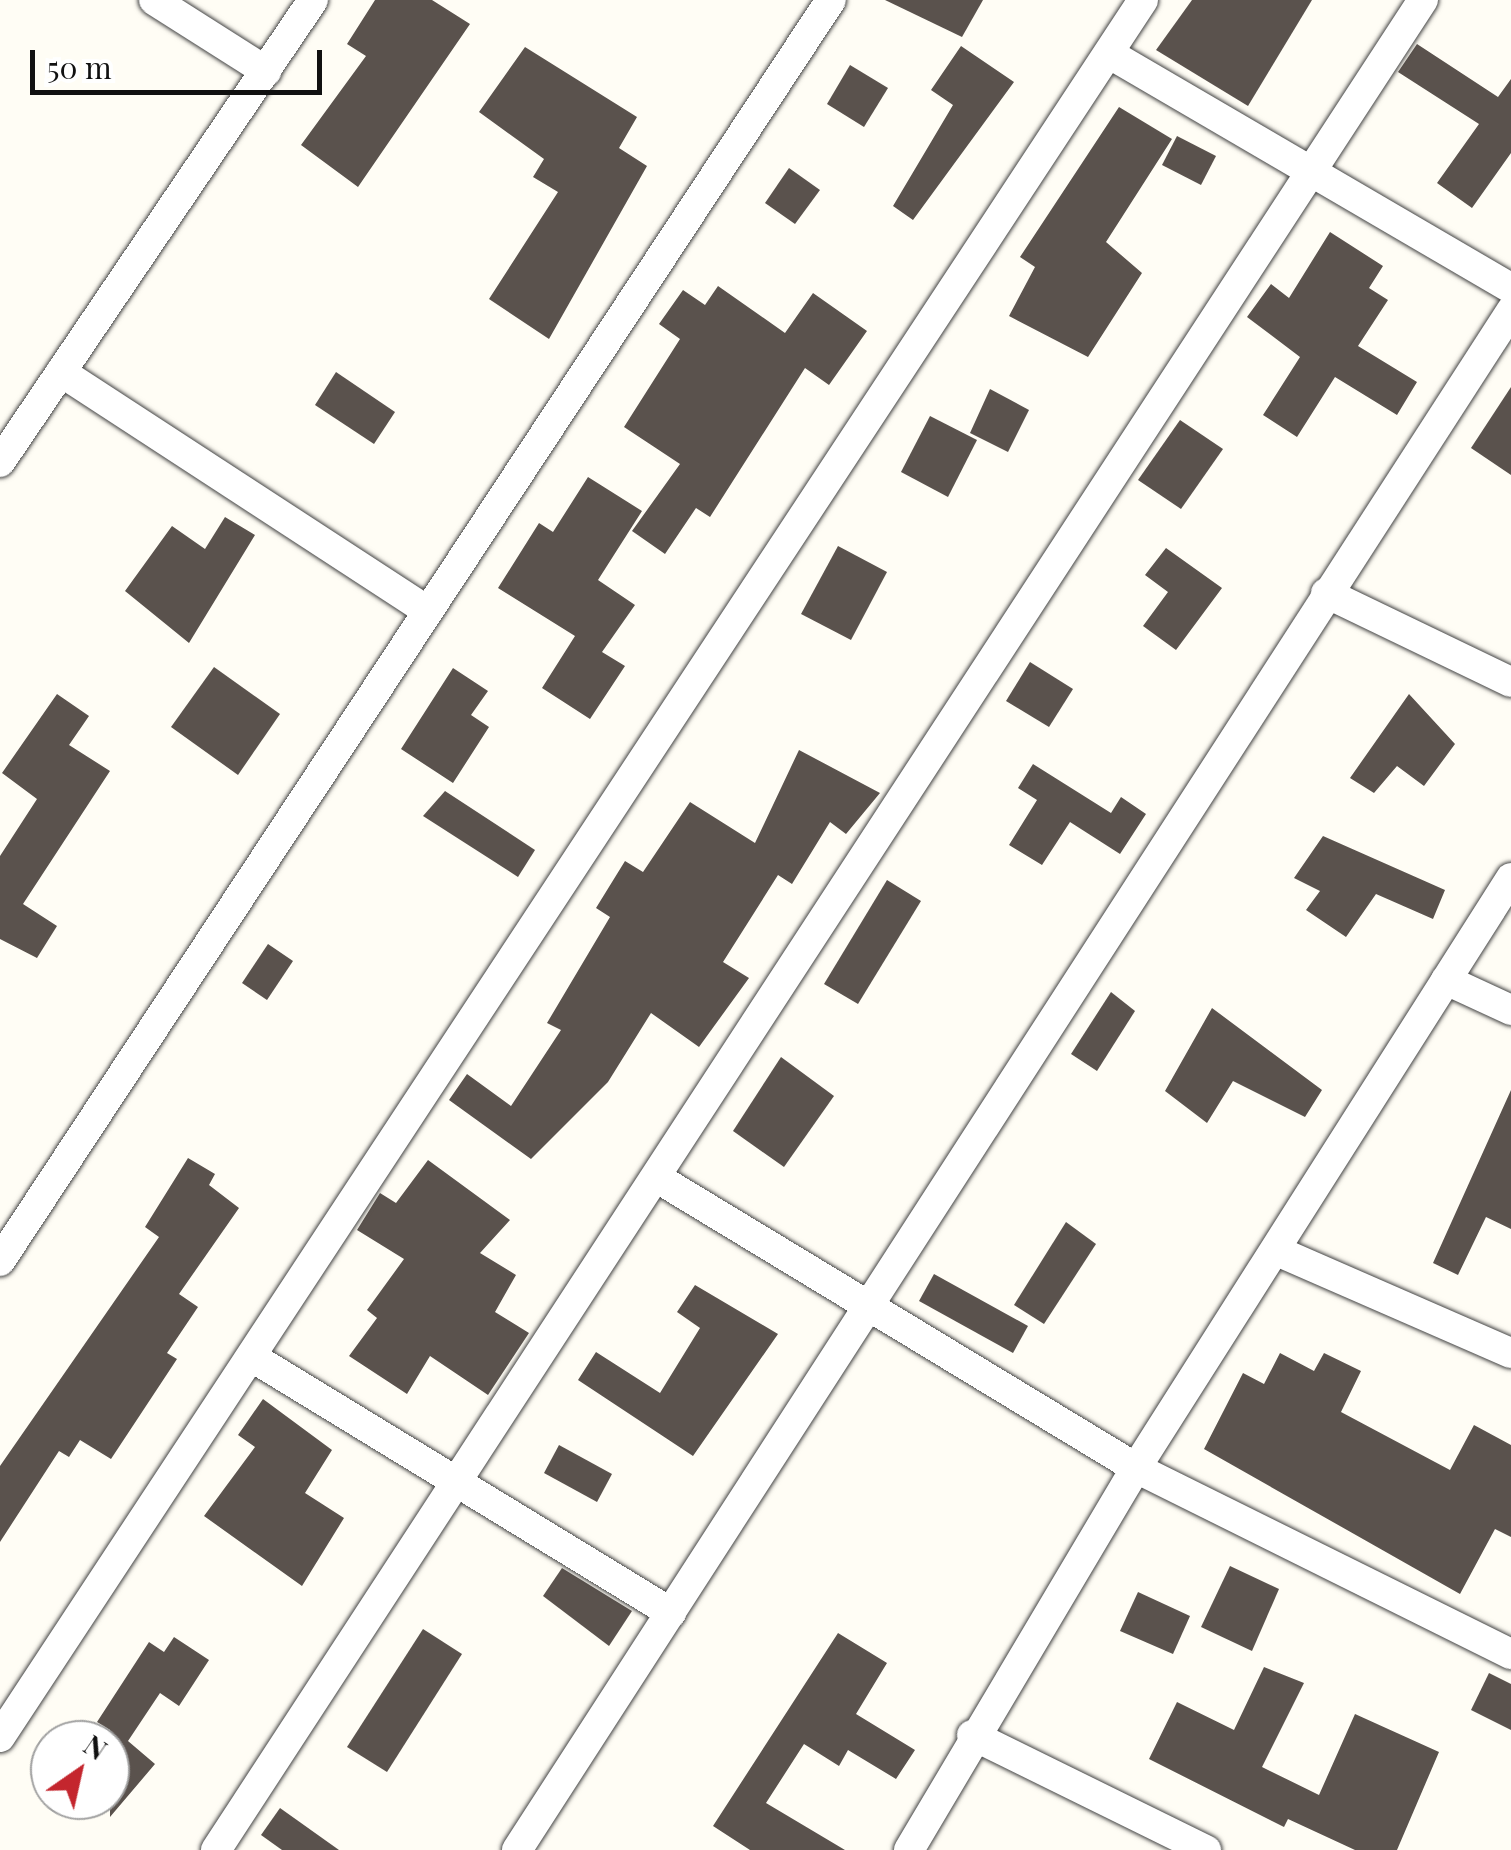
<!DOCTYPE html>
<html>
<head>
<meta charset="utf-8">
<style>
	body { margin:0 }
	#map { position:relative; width:1511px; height:1850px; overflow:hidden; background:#fffdf5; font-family:"Playfair Display",serif }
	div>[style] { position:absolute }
	.building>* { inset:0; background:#5a524d }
	.roads { filter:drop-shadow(0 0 2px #444) drop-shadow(0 0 2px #444) }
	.street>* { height:30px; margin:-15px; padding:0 15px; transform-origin:15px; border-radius:15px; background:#fff }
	span { translate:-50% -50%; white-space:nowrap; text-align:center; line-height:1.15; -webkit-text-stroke:10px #fff; paint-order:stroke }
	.north { position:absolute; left:30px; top:1720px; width:100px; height:100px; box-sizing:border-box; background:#fff; border:2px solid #a0a0a0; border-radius:50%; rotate:34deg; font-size:28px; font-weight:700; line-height:40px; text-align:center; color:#111 }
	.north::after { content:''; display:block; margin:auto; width:35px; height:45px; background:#c4262e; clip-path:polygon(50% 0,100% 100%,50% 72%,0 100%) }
	.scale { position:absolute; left:30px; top:50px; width:292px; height:45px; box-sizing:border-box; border:5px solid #111; border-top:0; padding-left:12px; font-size:30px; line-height:35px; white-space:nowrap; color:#111; -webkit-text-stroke:8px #fff; paint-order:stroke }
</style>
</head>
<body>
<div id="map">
	<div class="building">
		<div style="clip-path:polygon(375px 0,432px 0,470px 24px,358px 187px,301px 145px,366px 56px,347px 44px)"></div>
		<div style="clip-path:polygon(885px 0,983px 0,962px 37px)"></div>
		<div style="clip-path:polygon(1192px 0,1312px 0,1248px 106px,1156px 50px)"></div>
		<div style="clip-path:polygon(1417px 44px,1498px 97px,1511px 79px,1511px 153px,1472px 208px,1437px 183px,1479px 124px,1398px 72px)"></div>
		<div style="clip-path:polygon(961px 46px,1014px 82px,913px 220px,893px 206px,953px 105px,931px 90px)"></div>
		<div style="clip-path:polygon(525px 47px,637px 117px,619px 148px,647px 166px,549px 339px,489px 299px,558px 192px,533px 177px,544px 159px,479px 112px)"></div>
		<div style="clip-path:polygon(850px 65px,888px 88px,864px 127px,827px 104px)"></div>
		<div style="clip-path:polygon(1119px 107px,1172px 139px,1106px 242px,1142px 273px,1088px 357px,1009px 316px,1035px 267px,1020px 257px)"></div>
		<div style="clip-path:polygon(1177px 136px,1216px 156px,1201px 185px,1162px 165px)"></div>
		<div style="clip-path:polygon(789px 168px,820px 190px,795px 224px,765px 203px)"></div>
		<div style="clip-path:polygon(1330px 232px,1383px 266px,1369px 288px,1388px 300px,1358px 346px,1417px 382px,1397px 415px,1335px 377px,1297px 437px,1263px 415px,1300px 357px,1247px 317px,1271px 284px,1289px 298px)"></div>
		<div style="clip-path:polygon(718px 286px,785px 333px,813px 293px,867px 331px,829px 385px,805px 368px,710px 517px,696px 508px,665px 554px,632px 531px,680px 464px,624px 427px,680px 339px,659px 324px,683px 290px,705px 305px)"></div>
		<div style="clip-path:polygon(336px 372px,395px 412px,374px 444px,315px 405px)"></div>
		<div style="clip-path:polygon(1511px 387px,1511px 475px,1471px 448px)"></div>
		<div style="clip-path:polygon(990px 389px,1029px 410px,1008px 452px,970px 433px)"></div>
		<div style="clip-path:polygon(930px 416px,977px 440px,948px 497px,901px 472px)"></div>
		<div style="clip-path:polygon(1180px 420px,1223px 449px,1181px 509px,1138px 480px)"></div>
		<div style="clip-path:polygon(588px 477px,642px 511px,598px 580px,635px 605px,602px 652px,625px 666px,590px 719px,542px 688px,575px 636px,498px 588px,539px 523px,553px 532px)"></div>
		<div style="clip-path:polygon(225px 517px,255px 535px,189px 643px,125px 591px,172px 526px,205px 549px)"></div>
		<div style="clip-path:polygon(838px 546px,887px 572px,851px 640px,801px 614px)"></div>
		<div style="clip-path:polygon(1166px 548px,1222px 588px,1176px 650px,1143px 626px,1168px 592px,1145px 575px)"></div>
		<div style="clip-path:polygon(1030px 662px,1073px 689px,1049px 727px,1006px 701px)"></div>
		<div style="clip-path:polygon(214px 667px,280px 714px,238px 775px,171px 727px)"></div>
		<div style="clip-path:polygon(453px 668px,488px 691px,471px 715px,489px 727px,453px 783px,401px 749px)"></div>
		<div style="clip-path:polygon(57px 694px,89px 716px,69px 745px,110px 771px,23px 904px,57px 926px,37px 958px,0 939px,0 856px,37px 799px,2px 773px)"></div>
		<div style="clip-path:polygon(1409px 694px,1455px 744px,1424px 786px,1397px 766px,1374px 793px,1350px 778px)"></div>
		<div style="clip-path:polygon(799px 750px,880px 793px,846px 834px,830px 822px,792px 884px,778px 875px,723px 962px,749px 978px,699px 1047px,651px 1013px,608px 1082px,531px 1159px,449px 1100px,467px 1074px,511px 1106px,561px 1030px,547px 1023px,610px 917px,596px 908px,625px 861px,643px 872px,690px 802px,755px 843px)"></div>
		<div style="clip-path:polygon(1033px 764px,1111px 813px,1121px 797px,1146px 814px,1120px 854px,1070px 822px,1042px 865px,1009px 845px,1037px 800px,1018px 788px)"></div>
		<div style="clip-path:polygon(445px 791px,535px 850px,518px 877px,423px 816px)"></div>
		<div style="clip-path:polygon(1323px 836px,1445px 890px,1433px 919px,1376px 894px,1346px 937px,1306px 910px,1320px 891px,1294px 878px)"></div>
		<div style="clip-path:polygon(887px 880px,921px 901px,858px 1004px,824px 984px)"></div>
		<div style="clip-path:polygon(268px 944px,293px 961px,267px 1000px,242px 983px)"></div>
		<div style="clip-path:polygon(1111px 992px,1135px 1011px,1097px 1071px,1071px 1054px)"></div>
		<div style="clip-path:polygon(1212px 1008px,1322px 1090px,1305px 1117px,1233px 1081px,1207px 1123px,1165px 1091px)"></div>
		<div style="clip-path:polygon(781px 1057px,834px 1096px,784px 1167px,733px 1131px)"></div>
		<div style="clip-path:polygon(1511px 1090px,1511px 1229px,1486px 1217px,1458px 1275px,1433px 1263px)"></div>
		<div style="clip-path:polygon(188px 1158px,215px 1174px,209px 1185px,239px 1208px,179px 1294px,198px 1307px,167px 1353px,177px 1359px,111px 1459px,80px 1440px,69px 1457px,59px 1451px,0 1542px,0 1466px,159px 1237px,145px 1227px)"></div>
		<div style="clip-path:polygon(428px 1160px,510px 1220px,480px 1253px,516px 1275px,495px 1312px,529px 1333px,488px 1395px,430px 1356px,407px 1394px,349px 1356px,377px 1318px,367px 1310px,404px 1259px,357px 1230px,380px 1193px,396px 1203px)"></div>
		<div style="clip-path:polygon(1066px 1222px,1096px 1244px,1044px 1324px,1014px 1305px)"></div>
		<div style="clip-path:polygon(934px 1274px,1028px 1326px,1013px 1353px,919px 1301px)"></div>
		<div style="clip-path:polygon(695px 1285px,778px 1334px,693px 1456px,578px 1380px,596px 1352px,660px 1393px,700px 1328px,677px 1312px)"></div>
		<div style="clip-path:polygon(1280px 1353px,1314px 1371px,1324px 1353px,1361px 1371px,1341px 1412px,1450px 1470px,1474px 1425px,1511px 1445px,1511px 1537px,1495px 1529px,1460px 1594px,1204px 1449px,1243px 1373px,1264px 1384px)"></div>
		<div style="clip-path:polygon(263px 1399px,332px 1450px,305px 1493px,344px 1518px,302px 1586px,204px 1516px,255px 1447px,238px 1435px)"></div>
		<div style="clip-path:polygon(559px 1445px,612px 1474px,597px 1502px,544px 1473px)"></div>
		<div style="clip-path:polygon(1230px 1566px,1279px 1589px,1252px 1651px,1201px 1627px)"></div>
		<div style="clip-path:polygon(562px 1568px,632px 1611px,609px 1646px,543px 1596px)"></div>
		<div style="clip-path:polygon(1138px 1592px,1190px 1616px,1173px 1654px,1120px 1631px)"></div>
		<div style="clip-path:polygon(423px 1629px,462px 1654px,387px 1772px,347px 1747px)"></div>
		<div style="clip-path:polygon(838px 1633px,887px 1663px,856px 1714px,915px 1750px,896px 1779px,848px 1750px,839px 1766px,804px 1744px,766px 1803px,845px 1850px,750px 1850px,713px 1826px)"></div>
		<div style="clip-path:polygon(174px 1637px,209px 1660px,179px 1706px,160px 1693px,128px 1741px,155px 1764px,110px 1817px,110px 1730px,97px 1722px,149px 1642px,164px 1652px)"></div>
		<div style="clip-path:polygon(1264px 1667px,1304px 1683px,1262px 1767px,1319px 1795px,1355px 1714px,1439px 1752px,1397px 1850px,1355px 1850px,1288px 1819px,1284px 1827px,1149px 1759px,1177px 1702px,1234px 1730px)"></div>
		<div style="clip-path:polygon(1489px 1673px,1511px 1684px,1511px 1730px,1471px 1710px)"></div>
		<div style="clip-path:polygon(280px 1808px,339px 1850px,282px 1850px,261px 1835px)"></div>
	</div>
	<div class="roads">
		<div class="street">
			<div style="left:154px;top:0;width:133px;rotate:32.4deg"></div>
			<div style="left:1110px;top:54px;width:464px;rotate:30.3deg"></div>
			<div style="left:61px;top:372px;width:436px;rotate:33.1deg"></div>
			<div style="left:0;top:462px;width:558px;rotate:-55.88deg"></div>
			<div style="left:1326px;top:593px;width:205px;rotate:25.7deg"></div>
			<div style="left:1446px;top:980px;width:72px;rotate:24.8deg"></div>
			<div style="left:659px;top:1179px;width:558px;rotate:31.21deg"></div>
			<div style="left:1136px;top:1468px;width:419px;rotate:26.4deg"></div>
			<div style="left:1277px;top:1251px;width:255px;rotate:23.6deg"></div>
			<div style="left:0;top:1261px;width:1510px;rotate:-56.62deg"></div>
			<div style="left:252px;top:1357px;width:491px;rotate:31.4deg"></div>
			<div style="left:972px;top:1735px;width:261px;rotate:26.2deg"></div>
			<div style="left:0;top:1737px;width:2079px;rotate:-56.65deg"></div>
			<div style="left:216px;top:1850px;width:2209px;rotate:-56.88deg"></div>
			<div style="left:517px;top:1850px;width:1832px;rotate:-57.14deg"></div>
			<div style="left:909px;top:1850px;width:444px;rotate:-59.3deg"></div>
			<div style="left:1136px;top:1468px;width:699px;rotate:-57.56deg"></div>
		</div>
	</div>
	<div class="north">N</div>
	<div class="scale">50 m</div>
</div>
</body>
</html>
